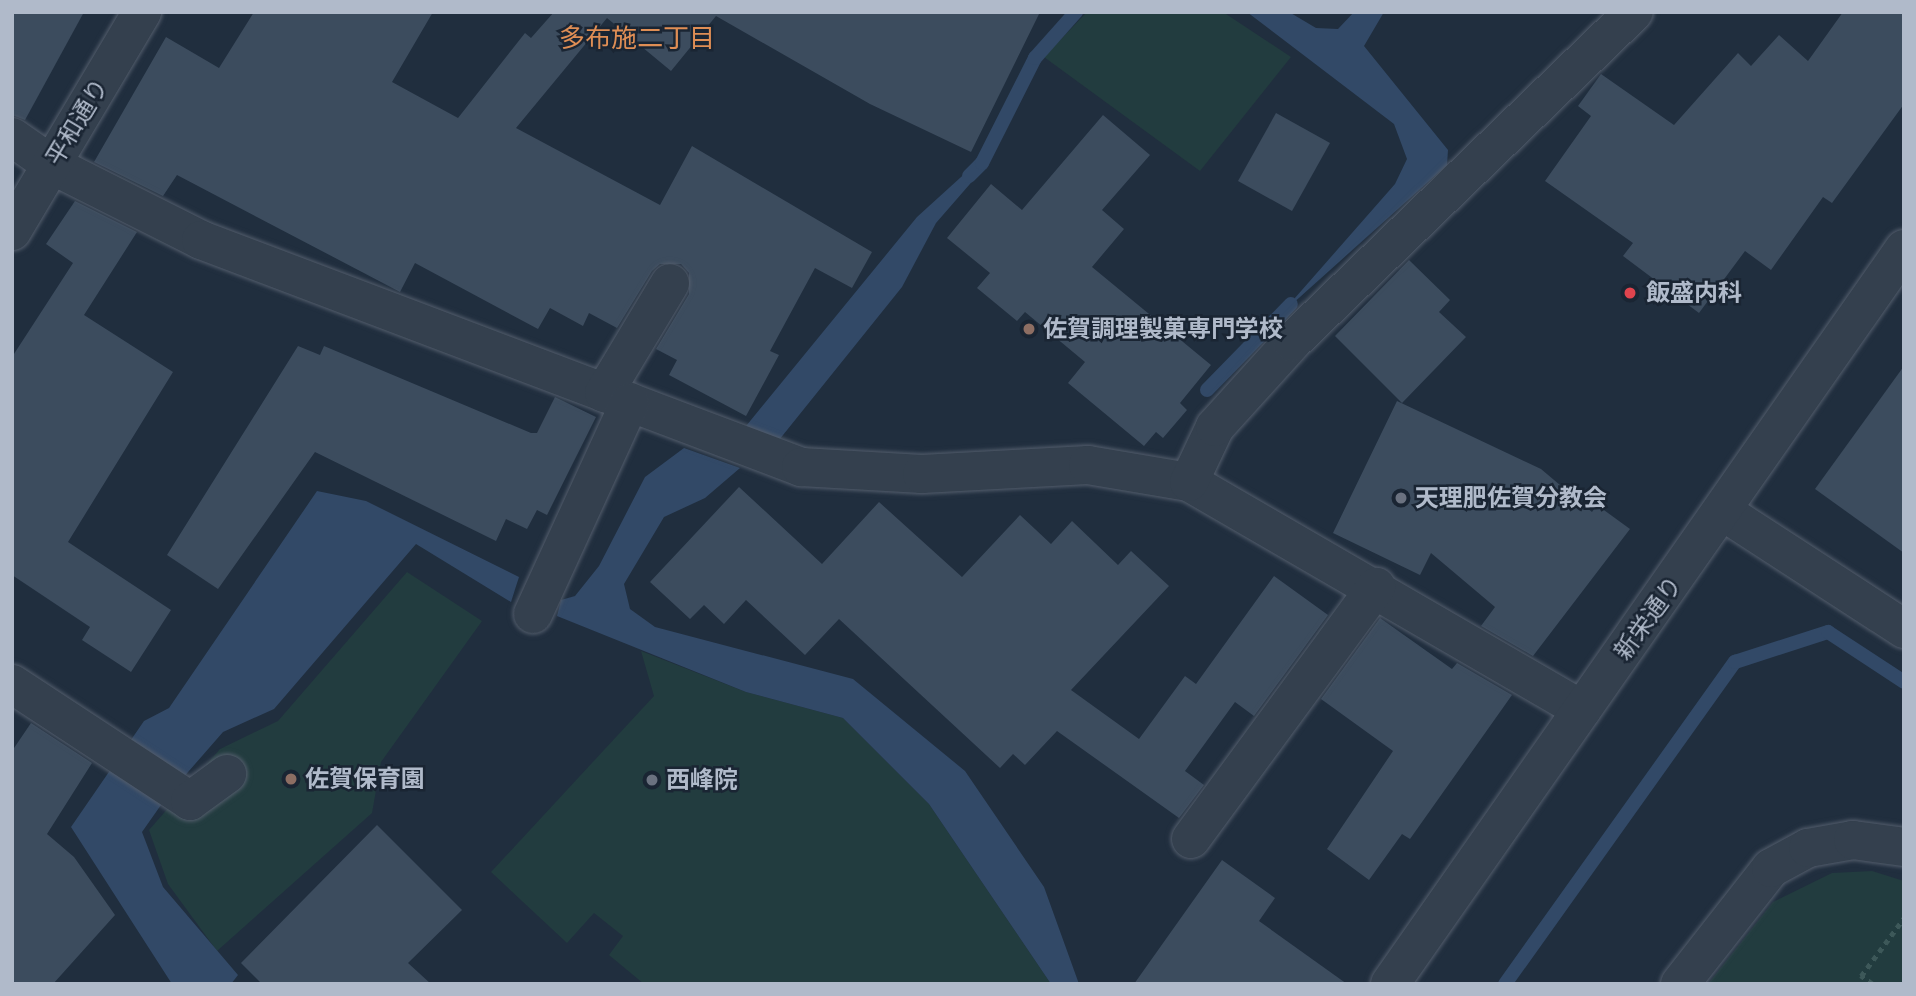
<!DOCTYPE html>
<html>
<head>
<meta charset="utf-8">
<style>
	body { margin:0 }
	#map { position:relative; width:1916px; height:996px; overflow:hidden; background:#202e3e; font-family:Jost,"Noto Sans JP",sans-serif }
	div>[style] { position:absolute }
	.green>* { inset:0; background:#223c3f }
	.water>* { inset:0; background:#324967 }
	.stream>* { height:14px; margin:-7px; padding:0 7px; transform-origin:7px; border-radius:7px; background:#324967 }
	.building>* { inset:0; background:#3c4c5e }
	.path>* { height:4.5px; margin-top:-2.25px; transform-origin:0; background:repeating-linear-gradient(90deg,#3d5859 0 5px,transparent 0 10px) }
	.roads { filter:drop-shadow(0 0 2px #535d6c) drop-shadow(0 0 2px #535d6c) }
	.minor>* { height:38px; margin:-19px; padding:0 19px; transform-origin:19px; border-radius:19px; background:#34404e }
	.dots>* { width:19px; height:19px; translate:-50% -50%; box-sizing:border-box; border:4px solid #1a2533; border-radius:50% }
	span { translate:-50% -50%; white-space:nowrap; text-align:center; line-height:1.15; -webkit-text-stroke:5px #1a2533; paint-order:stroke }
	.street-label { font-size:24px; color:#b0baca }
	.poi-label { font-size:24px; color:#b0baca; font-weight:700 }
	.left { translate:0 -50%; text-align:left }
	.neighbourhood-label { font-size:26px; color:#df8e55 }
	.frame { position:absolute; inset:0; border:14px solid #b0baca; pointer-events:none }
</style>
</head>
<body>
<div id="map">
	<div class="green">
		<div style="clip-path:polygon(1087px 12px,1223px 12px,1291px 57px,1200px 171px,1044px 57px)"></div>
		<div style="clip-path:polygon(407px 572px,482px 621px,381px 762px,372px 813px,217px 951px,168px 884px,149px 830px,220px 749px,278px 721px)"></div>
		<div style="clip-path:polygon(641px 651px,746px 692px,843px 718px,929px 804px,1051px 984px,644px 984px,609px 955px,623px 936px,594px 913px,567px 943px,491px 872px,654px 696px)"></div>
		<div style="clip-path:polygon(1872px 871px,1904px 881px,1904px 984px,1708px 984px,1773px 902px,1832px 873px)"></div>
	</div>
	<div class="water">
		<div style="clip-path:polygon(1247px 12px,1289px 12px,1316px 28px,1338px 29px,1354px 12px,1384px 12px,1364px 46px,1448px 150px,1447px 165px,1280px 315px,1395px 184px,1407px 159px,1394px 124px)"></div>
		<div style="clip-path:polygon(982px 158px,983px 169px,936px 223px,902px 287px,775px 445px,742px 431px,917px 217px)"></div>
		<div style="clip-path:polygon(684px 448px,740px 468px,705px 498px,664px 517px,624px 584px,630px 609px,655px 627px,853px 679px,965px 771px,1044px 887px,1079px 984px,1051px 984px,929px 804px,843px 718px,746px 692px,557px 616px,561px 600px,575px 596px,599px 566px,645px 477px)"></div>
		<div style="clip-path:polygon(317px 491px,366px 501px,519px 577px,511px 602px,416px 544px,274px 709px,223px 732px,168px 795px,142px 832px,163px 887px,238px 975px,231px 984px,172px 984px,71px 827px,144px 721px,169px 708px)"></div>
	</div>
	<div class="stream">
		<div style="left:969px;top:176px;width:18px;rotate:-45deg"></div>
		<div style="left:982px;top:163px;width:118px;rotate:-63.2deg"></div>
		<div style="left:1035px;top:58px;width:62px;rotate:-48.3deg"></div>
		<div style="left:1207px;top:390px;width:120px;rotate:-45.7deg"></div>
		<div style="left:1505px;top:984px;width:396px;rotate:-54.5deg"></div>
		<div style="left:1735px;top:662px;width:98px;rotate:-17.9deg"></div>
		<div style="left:1828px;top:632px;width:91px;rotate:33.3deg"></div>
	</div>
	<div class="building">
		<div style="clip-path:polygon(12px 12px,84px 12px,25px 120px,12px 115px)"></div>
		<div style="clip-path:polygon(254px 12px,433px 12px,392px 82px,458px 118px,525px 33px,531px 38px,554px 12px,1040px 12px,971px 152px,870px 104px,716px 16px,671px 71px,607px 18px,516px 128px,660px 205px,692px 146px,872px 252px,852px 288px,815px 268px,770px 351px,779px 355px,746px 416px,669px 375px,677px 360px,656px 349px,689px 294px,689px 273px,681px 264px,660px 264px,652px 271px,617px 328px,589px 313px,583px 326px,550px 308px,538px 329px,415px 263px,400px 292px,177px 175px,163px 196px,94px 162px,166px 37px,219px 68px)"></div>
		<div style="clip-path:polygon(1843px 12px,1904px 12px,1904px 104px,1832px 203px,1823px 197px,1771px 270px,1745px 251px,1699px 313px,1623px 256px,1633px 243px,1545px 181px,1591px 116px,1578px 106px,1601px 74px,1674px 125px,1738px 53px,1751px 66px,1779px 35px,1808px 61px)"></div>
		<div style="clip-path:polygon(1276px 113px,1330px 143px,1292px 211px,1238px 181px)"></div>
		<div style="clip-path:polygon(1103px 115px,1150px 155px,1102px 210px,1124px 229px,1092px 267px,1211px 365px,1180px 403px,1187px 410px,1163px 438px,1156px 432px,1144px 446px,1068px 383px,1085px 362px,1025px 312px,1017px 321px,977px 288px,990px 273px,947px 238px,991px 184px,1022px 210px)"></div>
		<div style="clip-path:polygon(75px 201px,137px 232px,84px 315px,173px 372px,68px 542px,171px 610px,131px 672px,82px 640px,90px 627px,12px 575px,12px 357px,73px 263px,46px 244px)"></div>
		<div style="clip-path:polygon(1409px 260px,1450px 300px,1439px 312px,1466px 337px,1402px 403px,1335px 336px)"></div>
		<div style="clip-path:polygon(298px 346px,320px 355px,324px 346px,531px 433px,537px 433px,555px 397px,596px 417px,547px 515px,537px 510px,527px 529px,506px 519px,496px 541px,315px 452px,218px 589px,167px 555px)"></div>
		<div style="clip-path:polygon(1904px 366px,1904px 553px,1815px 489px)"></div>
		<div style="clip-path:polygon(1397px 401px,1541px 469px,1592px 512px,1597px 505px,1630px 529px,1533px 656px,1481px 626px,1495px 607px,1431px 553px,1420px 575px,1333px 533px)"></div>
		<div style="clip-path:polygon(739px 487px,822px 564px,879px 502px,962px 577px,1020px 515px,1051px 544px,1072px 521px,1118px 565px,1131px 551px,1169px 586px,1071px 690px,1139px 739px,1185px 676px,1196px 684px,1274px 576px,1328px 615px,1254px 716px,1235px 702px,1185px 771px,1204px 785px,1179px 818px,1057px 731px,1025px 765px,1013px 754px,1000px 768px,839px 619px,805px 655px,746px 600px,724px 624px,704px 605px,690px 619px,650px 582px)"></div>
		<div style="clip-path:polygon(1380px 618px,1452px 669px,1457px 663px,1512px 695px,1410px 839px,1402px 834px,1369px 880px,1327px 849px,1393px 751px,1321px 699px)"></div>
		<div style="clip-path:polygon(31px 723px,92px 763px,47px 834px,74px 857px,115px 915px,53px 984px,12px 984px,12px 751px)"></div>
		<div style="clip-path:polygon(377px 825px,462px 910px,408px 963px,431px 984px,262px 984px,241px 963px)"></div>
		<div style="clip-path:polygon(1222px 860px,1275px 898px,1259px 921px,1347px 984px,1134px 984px)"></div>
	</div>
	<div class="path">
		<div style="left:1872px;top:984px;width:14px;rotate:-144deg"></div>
		<div style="left:1861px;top:976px;width:72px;rotate:-53.4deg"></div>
	</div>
	<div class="roads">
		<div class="minor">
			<div style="left:12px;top:137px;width:49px;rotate:35deg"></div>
			<div style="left:52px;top:165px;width:167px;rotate:26.7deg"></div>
			<div style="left:201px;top:240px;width:642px;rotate:20.72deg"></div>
			<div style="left:801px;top:467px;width:121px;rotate:3.3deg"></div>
			<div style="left:922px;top:474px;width:166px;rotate:-3.1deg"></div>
			<div style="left:1088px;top:465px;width:102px;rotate:9.6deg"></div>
			<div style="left:1189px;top:482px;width:454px;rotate:30.1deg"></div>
			<div style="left:12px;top:231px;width:255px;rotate:-59.3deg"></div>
			<div style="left:604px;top:393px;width:128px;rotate:-59deg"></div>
			<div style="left:1189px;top:482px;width:61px;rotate:-64.7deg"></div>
			<div style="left:1215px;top:427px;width:115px;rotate:-47.8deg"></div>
			<div style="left:1292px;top:342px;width:475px;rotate:-44deg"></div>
			<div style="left:1724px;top:512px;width:215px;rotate:33deg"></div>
			<div style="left:533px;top:614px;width:233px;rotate:-65.4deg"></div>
			<div style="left:12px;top:684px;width:213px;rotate:33.3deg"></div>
			<div style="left:190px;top:801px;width:46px;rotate:-36.1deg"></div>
			<div style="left:1191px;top:839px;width:313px;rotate:-53.7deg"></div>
			<div style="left:1390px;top:984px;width:897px;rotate:-55.03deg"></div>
			<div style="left:1680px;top:984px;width:147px;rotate:-51.9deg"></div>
			<div style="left:1771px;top:868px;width:42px;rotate:-28.4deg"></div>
			<div style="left:1808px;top:848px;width:46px;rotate:-10.1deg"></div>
			<div style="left:1853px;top:840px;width:51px;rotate:7.8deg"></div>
		</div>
	</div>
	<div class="dots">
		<div style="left:1630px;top:293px;background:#e0444e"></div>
		<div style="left:1029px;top:329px;background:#8d6e63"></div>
		<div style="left:1401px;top:498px;background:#6b7280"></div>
		<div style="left:291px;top:779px;background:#8d6e63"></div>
		<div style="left:652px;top:780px;background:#6b7280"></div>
	</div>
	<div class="street-label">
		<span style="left:77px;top:122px;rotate:-59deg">平和通り</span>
		<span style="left:1648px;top:618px;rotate:-54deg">新栄通り</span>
	</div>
	<div class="poi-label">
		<span class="left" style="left:1646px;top:293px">飯盛内科</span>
		<span class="left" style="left:1043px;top:329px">佐賀調理製菓専門学校</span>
		<span class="left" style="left:1415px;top:498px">天理肥佐賀分教会</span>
		<span class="left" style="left:305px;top:779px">佐賀保育園</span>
		<span class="left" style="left:666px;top:780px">西峰院</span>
	</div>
	<div class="neighbourhood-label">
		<span style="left:637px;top:39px">多布施二丁目</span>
	</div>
	<div class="frame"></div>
</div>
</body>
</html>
